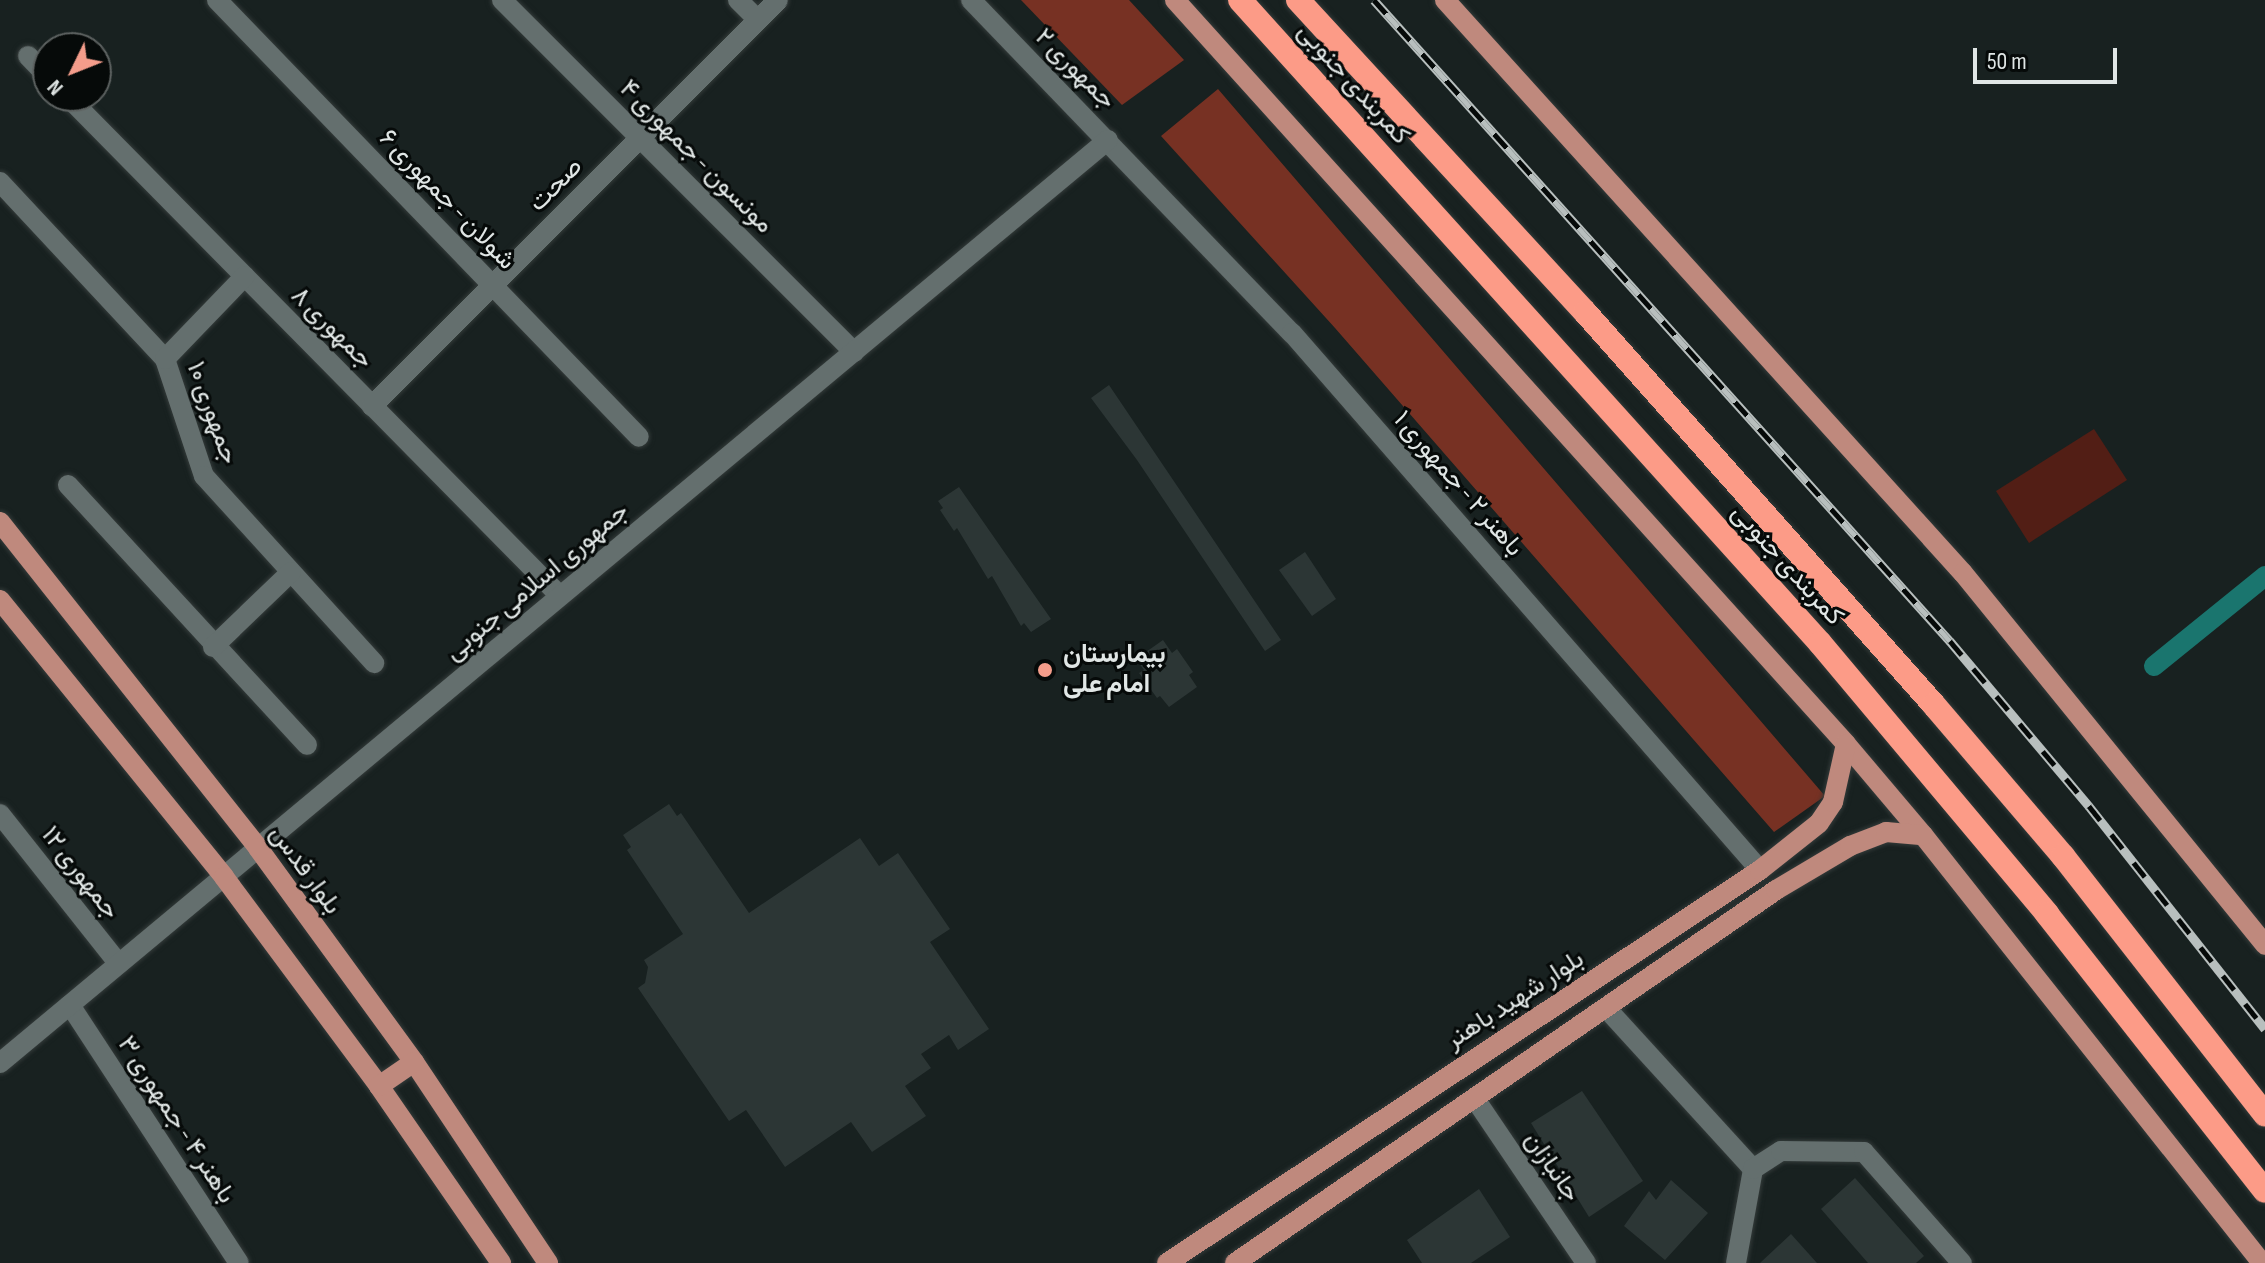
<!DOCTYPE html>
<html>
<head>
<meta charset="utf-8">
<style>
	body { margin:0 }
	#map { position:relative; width:2265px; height:1263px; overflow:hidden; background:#182120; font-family:"Sofia Sans Condensed",Vazirmatn,sans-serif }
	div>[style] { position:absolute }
	.green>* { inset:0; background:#521e15 }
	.forest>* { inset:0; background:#773123 }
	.canal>* { height:20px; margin:-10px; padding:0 10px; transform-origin:10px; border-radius:10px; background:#1a756e }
	.building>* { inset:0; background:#2c3635 }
	.roads { filter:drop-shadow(0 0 2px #343b3a) drop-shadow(0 0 2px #343b3a) }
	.minor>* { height:20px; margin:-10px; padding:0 10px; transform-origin:10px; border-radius:10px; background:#646f6e }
	.major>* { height:20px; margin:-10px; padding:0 10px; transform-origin:10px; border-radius:10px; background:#bf897d }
	.highway>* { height:24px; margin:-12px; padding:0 12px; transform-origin:12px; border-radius:12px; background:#fc9b87 }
	.rail>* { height:9px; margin-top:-4.5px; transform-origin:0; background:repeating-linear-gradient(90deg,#060a09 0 18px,#b8bfbe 0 36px); box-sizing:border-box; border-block:2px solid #b8bfbe }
	.dots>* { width:22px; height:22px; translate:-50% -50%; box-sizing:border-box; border:4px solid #060a09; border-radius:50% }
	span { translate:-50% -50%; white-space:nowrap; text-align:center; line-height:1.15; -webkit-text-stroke:6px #060a09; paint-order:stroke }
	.street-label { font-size:26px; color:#e0e6e5 }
	.poi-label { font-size:26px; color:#e0e6e5; font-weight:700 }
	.left { translate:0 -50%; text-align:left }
	.north { position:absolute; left:32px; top:32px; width:80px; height:80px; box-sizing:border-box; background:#060a09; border:2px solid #5d6261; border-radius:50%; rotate:227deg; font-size:22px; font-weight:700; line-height:32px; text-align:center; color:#e0e6e5 }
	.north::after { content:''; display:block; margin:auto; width:28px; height:36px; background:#f49d8b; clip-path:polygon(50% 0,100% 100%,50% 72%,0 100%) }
	.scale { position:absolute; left:1973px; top:48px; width:144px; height:36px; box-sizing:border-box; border:4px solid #e0e6e5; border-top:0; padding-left:10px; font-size:24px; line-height:28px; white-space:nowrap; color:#e0e6e5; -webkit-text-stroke:6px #060a09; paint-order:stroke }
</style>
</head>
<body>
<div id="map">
	<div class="green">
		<div style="clip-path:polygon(2094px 429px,2127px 480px,2029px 543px,1996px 491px)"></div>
	</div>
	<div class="forest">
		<div style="clip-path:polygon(1021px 0,1129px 0,1184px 60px,1122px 105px)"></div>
		<div style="clip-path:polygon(1218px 89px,1825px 796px,1774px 832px,1335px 328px,1161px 136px)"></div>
	</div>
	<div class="canal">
		<div style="left:2154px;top:666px;width:143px;rotate:-39deg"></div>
	</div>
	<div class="building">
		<div style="clip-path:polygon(1109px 385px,1281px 640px,1265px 651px,1137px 460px,1091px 398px)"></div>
		<div style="clip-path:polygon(959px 487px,1051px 619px,1031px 632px,1024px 623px,1021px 626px,992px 576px,988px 579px,957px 528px,954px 531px,940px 510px,943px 508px,938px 501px)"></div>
		<div style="clip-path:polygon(1305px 552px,1336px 599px,1312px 616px,1279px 570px)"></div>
		<div style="clip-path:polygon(1163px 640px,1172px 653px,1177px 649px,1193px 672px,1189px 675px,1197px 687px,1169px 707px,1160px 696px,1157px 698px,1139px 673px,1144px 670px,1136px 659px)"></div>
		<div style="clip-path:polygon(669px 804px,677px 816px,681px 813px,749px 913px,860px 838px,879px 866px,898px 853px,950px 929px,930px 942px,989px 1029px,958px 1050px,949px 1035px,921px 1054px,931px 1068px,905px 1086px,926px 1116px,872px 1152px,851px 1122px,785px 1167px,746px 1110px,729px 1121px,638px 988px,645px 983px,648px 967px,644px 960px,683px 934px,627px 850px,631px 847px,623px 835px)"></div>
		<div style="clip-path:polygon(1582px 1091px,1643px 1181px,1589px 1217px,1531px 1123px)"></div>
		<div style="clip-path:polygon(1855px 1178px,1924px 1256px,1916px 1263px,1868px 1263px,1821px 1209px)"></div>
		<div style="clip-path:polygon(1671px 1180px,1708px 1213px,1665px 1260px,1624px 1226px,1649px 1191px,1656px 1200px)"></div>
		<div style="clip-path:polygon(1479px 1189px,1510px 1237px,1471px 1263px,1422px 1263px,1407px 1240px)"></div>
		<div style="clip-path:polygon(1791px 1234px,1817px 1263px,1760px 1263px)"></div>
	</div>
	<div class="roads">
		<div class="minor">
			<div style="left:217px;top:0;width:607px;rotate:46deg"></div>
			<div style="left:502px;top:0;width:498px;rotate:45deg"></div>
			<div style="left:738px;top:0;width:28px;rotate:45deg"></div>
			<div style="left:971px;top:0;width:463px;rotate:46.1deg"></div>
			<div style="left:1292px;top:333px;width:712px;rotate:48.93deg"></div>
			<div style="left:28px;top:56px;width:29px;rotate:46deg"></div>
			<div style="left:67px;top:96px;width:702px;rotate:45.4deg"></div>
			<div style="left:0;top:182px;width:242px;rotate:47deg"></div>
			<div style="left:165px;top:359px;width:123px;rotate:71.6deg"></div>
			<div style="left:204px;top:476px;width:253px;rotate:47.7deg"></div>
			<div style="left:165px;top:359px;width:115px;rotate:-46.1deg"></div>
			<div style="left:372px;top:406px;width:574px;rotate:-45deg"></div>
			<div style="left:68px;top:485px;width:353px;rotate:47.4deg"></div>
			<div style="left:213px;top:647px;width:108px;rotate:-43.9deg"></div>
			<div style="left:0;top:814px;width:191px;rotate:51.6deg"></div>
			<div style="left:70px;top:1005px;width:308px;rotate:56.8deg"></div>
			<div style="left:1606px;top:1008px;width:218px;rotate:47.6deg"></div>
			<div style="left:0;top:1063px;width:1442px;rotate:-39.8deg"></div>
			<div style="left:1475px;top:1099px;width:198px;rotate:55.9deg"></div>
			<div style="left:1736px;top:1263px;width:96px;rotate:-79.7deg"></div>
			<div style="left:1753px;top:1169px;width:33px;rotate:-33deg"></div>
			<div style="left:1781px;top:1151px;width:83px;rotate:0.7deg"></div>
			<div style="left:1864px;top:1152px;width:148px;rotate:48.6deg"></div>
		</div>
		<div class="major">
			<div style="left:1175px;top:0;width:1002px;rotate:47.95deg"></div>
			<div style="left:1846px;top:744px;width:119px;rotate:49.8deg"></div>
			<div style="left:1923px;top:835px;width:546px;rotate:51.62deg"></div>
			<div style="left:1445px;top:0;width:772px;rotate:47.89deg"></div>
			<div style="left:1963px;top:573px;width:479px;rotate:50.9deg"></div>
			<div style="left:0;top:522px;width:416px;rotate:51.6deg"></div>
			<div style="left:258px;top:848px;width:265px;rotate:53.9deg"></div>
			<div style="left:414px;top:1062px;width:242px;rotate:56.3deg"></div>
			<div style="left:0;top:600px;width:356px;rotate:51deg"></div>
			<div style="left:224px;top:877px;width:260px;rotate:53.4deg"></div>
			<div style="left:379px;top:1086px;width:215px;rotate:55.4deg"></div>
			<div style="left:379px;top:1086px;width:42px;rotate:-34.4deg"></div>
			<div style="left:1167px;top:1263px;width:711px;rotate:-33.53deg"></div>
			<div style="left:1760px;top:870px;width:75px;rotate:-38.5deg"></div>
			<div style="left:1819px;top:823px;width:25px;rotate:-56deg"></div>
			<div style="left:1833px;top:802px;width:59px;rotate:-77.4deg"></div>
			<div style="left:1235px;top:1263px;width:657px;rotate:-34.58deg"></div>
			<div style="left:1776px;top:890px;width:86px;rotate:-30.7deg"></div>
			<div style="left:1850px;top:846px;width:39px;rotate:-21deg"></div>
			<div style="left:1886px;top:832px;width:37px;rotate:5deg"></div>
		</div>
		<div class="highway">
			<div style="left:1240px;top:0;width:866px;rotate:47.95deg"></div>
			<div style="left:1820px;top:643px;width:354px;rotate:50deg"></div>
			<div style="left:2047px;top:914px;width:352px;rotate:51.8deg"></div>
			<div style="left:1298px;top:0;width:424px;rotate:47.4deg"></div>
			<div style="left:1585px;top:312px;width:526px;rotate:48.39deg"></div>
			<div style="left:1934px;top:705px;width:199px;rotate:49.5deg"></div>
			<div style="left:2063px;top:856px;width:328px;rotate:52deg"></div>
		</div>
	</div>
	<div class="rail">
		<div style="left:1374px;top:0;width:862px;rotate:48.06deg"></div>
		<div style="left:1950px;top:641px;width:216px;rotate:49.9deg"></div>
		<div style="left:2089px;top:806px;width:284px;rotate:51.7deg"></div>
	</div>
	<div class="dots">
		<div style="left:1045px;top:670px;background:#f49d8b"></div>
	</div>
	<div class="street-label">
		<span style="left:1075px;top:69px;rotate:45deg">جمهوری ۲</span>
		<span style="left:1353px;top:84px;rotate:48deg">کمربندی جنوبی</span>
		<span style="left:696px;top:157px;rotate:45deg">مونسون - جمهوری ۴</span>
		<span style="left:556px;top:185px;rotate:-45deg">صحت</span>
		<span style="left:447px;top:200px;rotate:46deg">شولان - جمهوری ۶</span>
		<span style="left:332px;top:328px;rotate:45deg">جمهوری ۸</span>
		<span style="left:212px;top:413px;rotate:70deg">جمهوری ۱۰</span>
		<span style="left:1458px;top:484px;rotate:49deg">باهنر ۲ - جمهوری ۱</span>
		<span style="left:1787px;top:565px;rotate:48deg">کمربندی جنوبی</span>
		<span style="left:537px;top:582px;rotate:-40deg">جمهوری اسلامی جنوبی</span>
		<span style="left:305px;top:870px;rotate:54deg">بلوار قدس</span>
		<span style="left:80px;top:873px;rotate:52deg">جمهوری ۱۲</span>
		<span style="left:1515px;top:1000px;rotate:-33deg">بلوار شهید باهنر</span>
		<span style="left:176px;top:1120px;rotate:57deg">باهنر ۴ - جمهوری ۳</span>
		<span style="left:1552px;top:1167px;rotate:56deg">جانبازان</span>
	</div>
	<div class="poi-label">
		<span class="left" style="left:1063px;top:670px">بیمارستان<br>امام علی</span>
	</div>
	<div class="north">N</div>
	<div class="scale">50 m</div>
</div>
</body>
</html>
